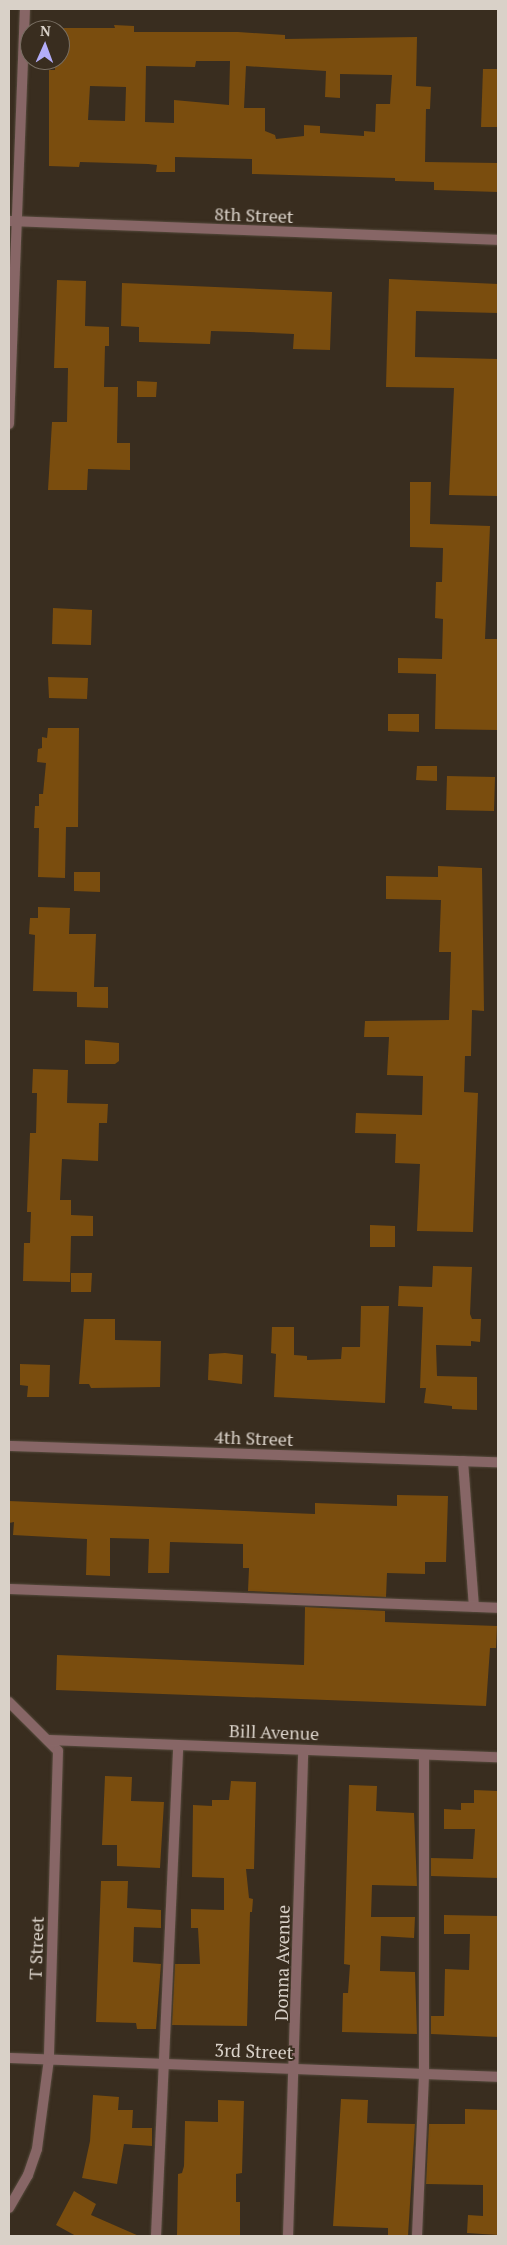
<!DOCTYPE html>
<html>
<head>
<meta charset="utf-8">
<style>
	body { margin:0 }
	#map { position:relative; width:507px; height:2245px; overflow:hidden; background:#392d1f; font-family:"PT Serif",serif }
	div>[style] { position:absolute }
	.building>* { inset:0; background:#7a4d0e }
	.roads { filter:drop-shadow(0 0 1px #564b3d) drop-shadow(0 0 1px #564b3d) }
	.service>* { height:10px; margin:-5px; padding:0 5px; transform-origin:5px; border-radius:5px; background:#876666 }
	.minor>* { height:10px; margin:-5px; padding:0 5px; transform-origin:5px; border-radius:5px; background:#876666 }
	.tertiary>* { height:10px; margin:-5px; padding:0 5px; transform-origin:5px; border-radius:5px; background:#876666 }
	span { translate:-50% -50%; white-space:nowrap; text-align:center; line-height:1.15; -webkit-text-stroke:4px #392d1f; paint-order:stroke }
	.street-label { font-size:18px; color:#d9d1c8 }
	.frame { position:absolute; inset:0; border:10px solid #d9d1c8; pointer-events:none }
	.north { position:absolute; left:20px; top:20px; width:50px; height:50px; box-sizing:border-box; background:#392d1f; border:1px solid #796f63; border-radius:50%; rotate:2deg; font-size:14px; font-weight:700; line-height:20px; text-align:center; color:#d9d1c8 }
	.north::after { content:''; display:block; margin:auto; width:18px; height:22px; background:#b3adf9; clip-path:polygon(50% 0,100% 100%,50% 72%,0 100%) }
</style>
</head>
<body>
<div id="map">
	<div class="building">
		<div style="clip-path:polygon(evenodd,114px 25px,134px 26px,134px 32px,238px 32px,285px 35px,285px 39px,417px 37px,416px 86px,431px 87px,430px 109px,426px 109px,425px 162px,498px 163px,498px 192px,434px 190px,434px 182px,395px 181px,395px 178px,252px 174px,252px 159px,175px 157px,175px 172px,156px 172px,157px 165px,148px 164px,80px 162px,79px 167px,49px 166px,49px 70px,55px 70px,55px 60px,60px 60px,60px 28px,115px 28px,114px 25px,196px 61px,230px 61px,229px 105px,174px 100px,174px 123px,145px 122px,146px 66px,195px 67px,196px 61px,114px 25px,246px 66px,326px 71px,325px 97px,340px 98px,340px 74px,392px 75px,390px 104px,376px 104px,375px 132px,364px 131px,364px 136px,320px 133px,320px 126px,304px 125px,304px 136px,276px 139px,275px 135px,265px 131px,265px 108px,244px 108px,246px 66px,114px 25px,90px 86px,126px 87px,125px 121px,88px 120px,90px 86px)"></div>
		<div style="clip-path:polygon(483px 69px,498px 69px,498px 127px,481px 127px)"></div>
		<div style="clip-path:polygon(389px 279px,498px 284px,498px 313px,416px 311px,415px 357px,498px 359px,498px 496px,449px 495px,454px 388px,386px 387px)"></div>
		<div style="clip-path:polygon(57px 280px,86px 281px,85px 326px,109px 327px,109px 346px,105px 346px,104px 387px,118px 387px,117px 443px,130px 443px,130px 470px,88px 469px,87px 490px,48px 490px,52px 422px,67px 422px,68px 368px,54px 368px)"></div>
		<div style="clip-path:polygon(122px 283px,332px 292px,330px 350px,293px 349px,294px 334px,249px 332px,211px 331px,210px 344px,139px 342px,139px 327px,121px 326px)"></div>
		<div style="clip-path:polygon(137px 381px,157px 382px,156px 397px,137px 397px)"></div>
		<div style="clip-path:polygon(410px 482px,431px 482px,430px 524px,490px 526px,485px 639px,498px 639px,498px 730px,435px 729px,436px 674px,398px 673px,398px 658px,442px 659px,443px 619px,435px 618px,436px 582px,442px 582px,443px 548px,410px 547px)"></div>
		<div style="clip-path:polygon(53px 608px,92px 610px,91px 645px,52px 644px)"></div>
		<div style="clip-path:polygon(48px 677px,88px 678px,87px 699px,49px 698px)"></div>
		<div style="clip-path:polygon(388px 714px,419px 714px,419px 732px,388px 731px)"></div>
		<div style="clip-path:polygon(48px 728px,79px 728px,78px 827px,66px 827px,65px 878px,38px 877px,39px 828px,34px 828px,35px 806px,39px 806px,39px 794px,43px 794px,46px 763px,37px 762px,38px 749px,42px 748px,42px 737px,47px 738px)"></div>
		<div style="clip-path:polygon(417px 766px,437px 766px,437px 781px,416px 780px)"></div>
		<div style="clip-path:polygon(447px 776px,495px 777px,494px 811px,446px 810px)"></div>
		<div style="clip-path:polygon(438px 866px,482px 868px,484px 1011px,472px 1010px,471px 1056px,465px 1056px,464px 1092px,478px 1093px,473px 1232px,417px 1231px,420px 1164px,395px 1163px,396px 1134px,355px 1133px,356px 1113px,422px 1115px,423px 1076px,387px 1075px,389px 1037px,364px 1037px,365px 1021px,449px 1020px,451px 952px,439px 952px,441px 900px,386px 899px,386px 876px,438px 877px)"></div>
		<div style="clip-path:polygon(74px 872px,100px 872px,100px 892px,74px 891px)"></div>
		<div style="clip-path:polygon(38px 907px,70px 908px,69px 934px,96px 934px,94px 987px,108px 987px,108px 1008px,77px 1007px,77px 992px,33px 991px,35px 935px,29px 934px,30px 918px,38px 918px)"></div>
		<div style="clip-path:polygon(85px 1040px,119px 1043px,119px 1061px,115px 1064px,85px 1064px)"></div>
		<div style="clip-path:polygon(33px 1069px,68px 1070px,67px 1103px,108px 1104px,107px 1123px,99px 1123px,98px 1161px,62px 1159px,60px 1200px,71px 1200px,71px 1215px,93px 1216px,93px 1236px,71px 1236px,70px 1282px,23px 1281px,24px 1243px,30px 1243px,31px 1212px,27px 1212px,30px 1133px,36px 1133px,37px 1093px,32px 1093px)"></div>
		<div style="clip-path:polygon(370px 1225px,395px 1226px,395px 1247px,370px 1247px)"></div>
		<div style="clip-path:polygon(433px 1266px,472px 1267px,470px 1314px,472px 1319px,481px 1319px,480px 1342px,471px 1341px,471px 1346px,436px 1345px,437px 1376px,477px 1377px,477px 1410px,452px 1409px,452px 1406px,424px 1403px,426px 1388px,420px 1388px,423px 1307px,398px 1306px,399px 1286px,432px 1287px)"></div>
		<div style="clip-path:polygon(71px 1273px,92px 1273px,91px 1292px,71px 1292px)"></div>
		<div style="clip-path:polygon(361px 1306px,389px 1306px,385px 1403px,274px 1397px,276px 1354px,271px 1353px,272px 1327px,294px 1327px,294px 1355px,307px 1356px,307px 1360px,341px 1359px,342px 1347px,360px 1347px)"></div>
		<div style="clip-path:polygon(84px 1319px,115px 1319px,115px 1340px,161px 1341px,160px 1387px,91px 1388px,89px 1384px,79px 1384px)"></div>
		<div style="clip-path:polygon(225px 1353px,243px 1355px,242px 1384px,208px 1380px,209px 1354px)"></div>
		<div style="clip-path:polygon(20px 1364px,50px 1365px,49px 1397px,27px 1397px,28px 1386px,20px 1385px)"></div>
		<div style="clip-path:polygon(397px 1495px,448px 1496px,446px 1562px,425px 1562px,425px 1574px,387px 1573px,386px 1597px,248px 1591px,249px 1568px,243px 1568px,243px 1544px,170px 1542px,169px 1573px,148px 1573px,149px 1539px,110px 1538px,110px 1576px,86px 1575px,87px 1539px,13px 1535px,14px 1522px,9px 1523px,9px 1501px,315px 1514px,315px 1503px,397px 1506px)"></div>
		<div style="clip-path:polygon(305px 1607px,385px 1611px,385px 1622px,497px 1626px,496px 1648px,490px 1648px,486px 1706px,56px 1690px,57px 1655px,304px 1665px)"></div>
		<div style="clip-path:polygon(105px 1776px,132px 1777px,131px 1801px,164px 1802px,160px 1868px,117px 1866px,117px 1845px,102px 1845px)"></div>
		<div style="clip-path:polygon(231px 1781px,256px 1782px,254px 1869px,246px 1869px,249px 1898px,253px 1899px,252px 1912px,250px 1912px,247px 2026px,172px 2025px,175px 1964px,200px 1964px,198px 1928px,191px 1928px,191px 1909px,224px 1910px,224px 1878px,192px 1877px,193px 1805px,212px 1806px,212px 1800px,229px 1800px)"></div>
		<div style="clip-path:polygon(349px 1785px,377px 1786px,376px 1811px,414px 1813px,417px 1886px,372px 1885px,371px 1917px,415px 1917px,414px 1938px,381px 1936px,380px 1971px,415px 1972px,417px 2034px,342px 2032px,343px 1993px,348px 1993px,350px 1965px,344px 1964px)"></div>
		<div style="clip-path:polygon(474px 1790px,498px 1791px,498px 1878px,431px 1876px,431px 1858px,473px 1859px,475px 1829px,444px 1829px,444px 1809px,461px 1810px,461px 1803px,474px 1803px)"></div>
		<div style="clip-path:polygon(101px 1881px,128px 1881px,127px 1908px,161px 1910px,161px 1928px,134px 1927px,133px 1962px,161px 1964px,156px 2029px,137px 2029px,136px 2023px,96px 2022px)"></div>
		<div style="clip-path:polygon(444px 1915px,498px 1916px,498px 2037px,431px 2034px,431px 2016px,444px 2016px,445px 1969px,469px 1970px,470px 1934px,444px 1934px)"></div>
		<div style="clip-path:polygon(93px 2095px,119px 2097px,118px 2110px,133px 2110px,132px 2128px,152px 2128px,152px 2146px,124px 2144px,117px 2184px,82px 2178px,90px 2141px)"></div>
		<div style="clip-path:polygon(341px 2099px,368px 2100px,367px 2123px,415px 2124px,408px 2236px,388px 2235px,388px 2228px,333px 2226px)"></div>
		<div style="clip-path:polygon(218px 2100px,244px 2101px,242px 2173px,236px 2174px,236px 2202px,240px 2202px,240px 2236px,177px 2236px,178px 2174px,182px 2173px,184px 2166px,185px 2121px,218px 2122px)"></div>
		<div style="clip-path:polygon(465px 2109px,498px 2110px,498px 2235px,467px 2233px,468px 2215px,483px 2216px,483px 2185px,426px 2184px,429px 2124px,465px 2124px)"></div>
		<div style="clip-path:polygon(74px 2191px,96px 2204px,91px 2215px,139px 2236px,76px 2236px,56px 2225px)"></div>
	</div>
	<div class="roads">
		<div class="service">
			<div style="left:463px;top:1461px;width:146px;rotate:85.7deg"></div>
			<div style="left:9px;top:1589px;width:489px;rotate:2.2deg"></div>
			<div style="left:156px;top:2236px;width:491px;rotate:-87.4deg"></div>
			<div style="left:417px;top:2236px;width:162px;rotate:-87.5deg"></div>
			<div style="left:424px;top:2074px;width:319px;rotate:-90deg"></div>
		</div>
		<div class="minor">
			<div style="left:9px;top:221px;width:489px;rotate:2.2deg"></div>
			<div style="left:9px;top:424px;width:415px;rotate:-87.8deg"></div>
			<div style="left:9px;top:1702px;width:69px;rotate:45deg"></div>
			<div style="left:58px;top:1751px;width:308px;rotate:91.7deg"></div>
			<div style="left:49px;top:2059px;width:91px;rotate:97.6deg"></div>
			<div style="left:37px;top:2149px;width:28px;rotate:109deg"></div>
			<div style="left:28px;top:2175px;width:38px;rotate:120deg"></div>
			<div style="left:48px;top:1740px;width:450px;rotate:2.2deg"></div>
			<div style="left:9px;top:2058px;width:489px;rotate:2.2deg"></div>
			<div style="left:288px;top:2236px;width:486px;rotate:-88.2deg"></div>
		</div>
		<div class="tertiary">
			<div style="left:9px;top:1446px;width:489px;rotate:1.9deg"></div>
		</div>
	</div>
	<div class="street-label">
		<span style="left:254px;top:215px;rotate:2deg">8th Street</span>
		<span style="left:254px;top:1438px;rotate:2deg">4th Street</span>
		<span style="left:274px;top:1732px;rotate:2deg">Bill Avenue</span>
		<span style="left:36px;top:1948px;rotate:-88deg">T Street</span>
		<span style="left:282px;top:1963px;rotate:-89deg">Donna Avenue</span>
		<span style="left:254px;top:2051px;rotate:2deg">3rd Street</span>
	</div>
	<div class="frame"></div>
	<div class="north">N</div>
</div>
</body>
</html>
